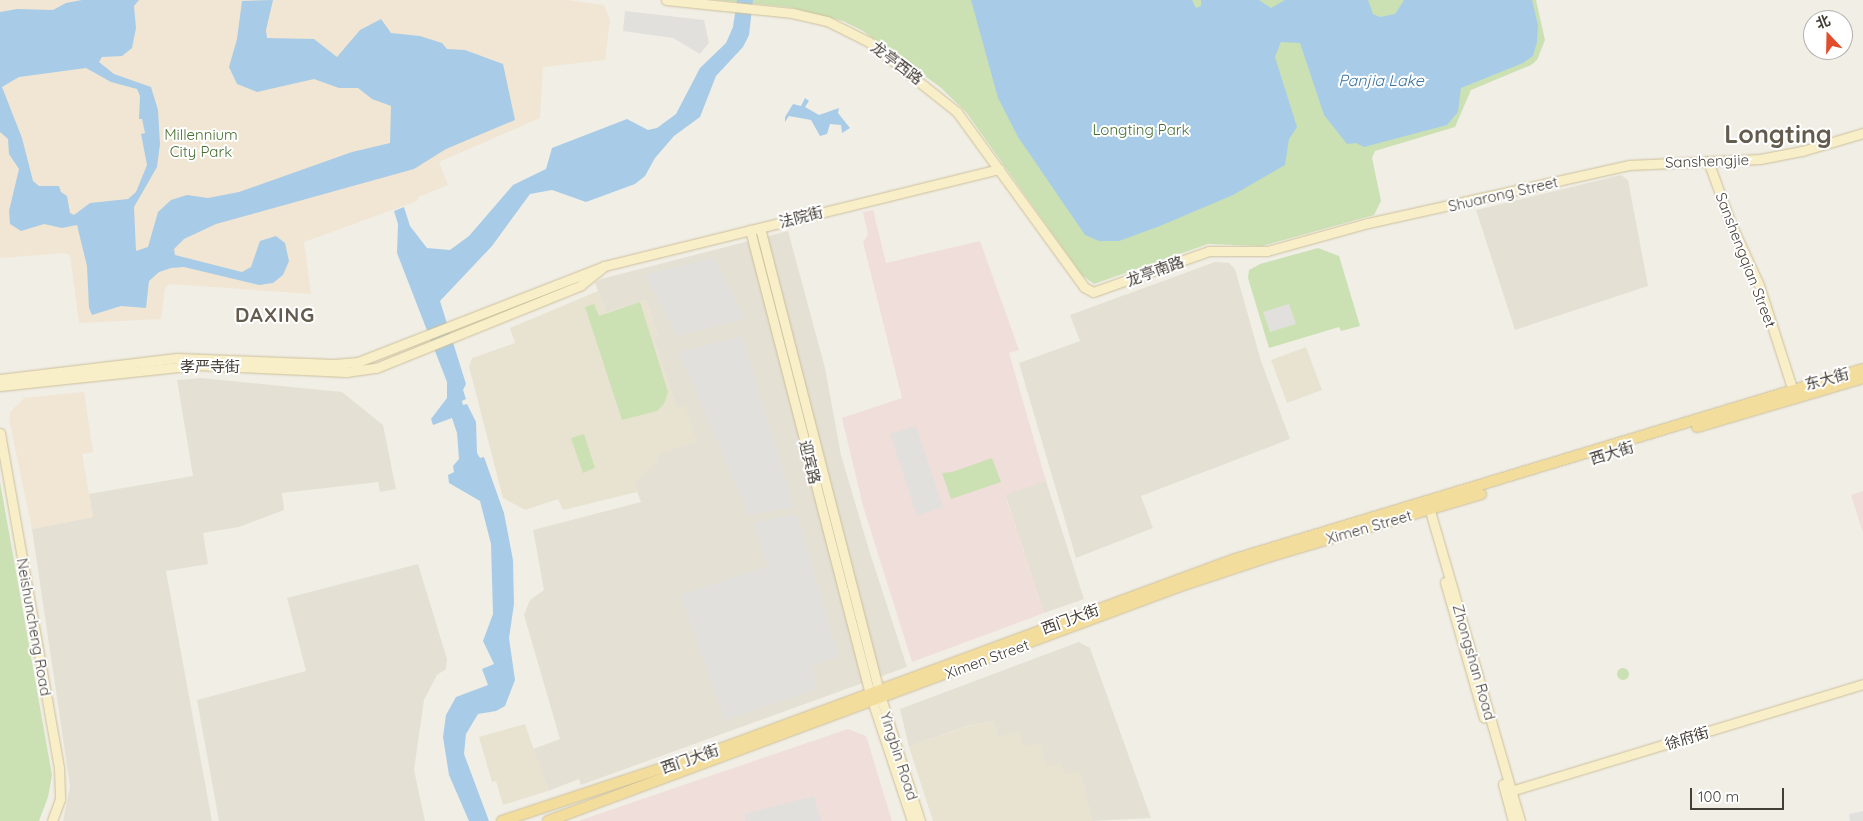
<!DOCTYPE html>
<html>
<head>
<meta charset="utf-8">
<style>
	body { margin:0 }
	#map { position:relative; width:1863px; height:821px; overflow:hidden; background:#f1eee6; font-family:Quicksand,"Noto Sans SC",sans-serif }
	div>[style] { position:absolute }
	.residential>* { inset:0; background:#e4e0d4 }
	.commercial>* { inset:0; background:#f1e5d3 }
	.education>* { inset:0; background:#e8e3d1 }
	.medical>* { inset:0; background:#f0deda }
	.green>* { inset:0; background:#cbe1b3 }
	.round { border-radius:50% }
	.parking>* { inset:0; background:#e2e0dd }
	.water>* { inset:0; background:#a8cce7 }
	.roads { filter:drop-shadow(0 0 1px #ccc09a) drop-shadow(0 0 1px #ccc09a) }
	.secondary>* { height:9px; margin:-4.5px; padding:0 4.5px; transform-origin:4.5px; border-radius:4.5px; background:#f8eec8 }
	.primary>* { height:10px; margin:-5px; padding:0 5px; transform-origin:5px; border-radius:5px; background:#f3dd9d }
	span { translate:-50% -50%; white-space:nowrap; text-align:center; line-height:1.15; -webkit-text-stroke:4px #fff; paint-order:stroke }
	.street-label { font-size:15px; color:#433e36 }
	.park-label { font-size:15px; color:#466e30 }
	.water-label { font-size:16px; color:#3b74a2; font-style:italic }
	.district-label { font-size:20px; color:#645c4e; font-weight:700; letter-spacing:1px }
	.town-label { font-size:25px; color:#645c4e; font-weight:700 }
	.north { position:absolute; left:1803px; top:10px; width:50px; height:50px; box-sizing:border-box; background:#fff; border:1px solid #b4b2af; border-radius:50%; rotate:339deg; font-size:14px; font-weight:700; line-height:20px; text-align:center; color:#433e36 }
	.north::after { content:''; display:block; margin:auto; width:18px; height:22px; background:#e24d2c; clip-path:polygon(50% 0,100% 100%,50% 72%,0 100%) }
	.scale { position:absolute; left:1690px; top:788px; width:94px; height:22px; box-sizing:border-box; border:2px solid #433e36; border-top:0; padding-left:6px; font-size:15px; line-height:18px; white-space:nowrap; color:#433e36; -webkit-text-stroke:4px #fff; paint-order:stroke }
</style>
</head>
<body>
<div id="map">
	<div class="residential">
		<div style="clip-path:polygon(1621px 175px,1628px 180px,1648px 286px,1515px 330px,1476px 210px)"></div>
		<div style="clip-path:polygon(788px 231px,825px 368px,841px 455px,869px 550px,907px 667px,581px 785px,579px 779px,548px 791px,533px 749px,560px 739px,524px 615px,530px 600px,544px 590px,533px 530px,641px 502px,634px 483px,658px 460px,656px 455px,685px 406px,677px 409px,653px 338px,658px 336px,646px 300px,606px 313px,595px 283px,601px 279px)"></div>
		<div style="clip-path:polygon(1215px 262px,1229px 263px,1235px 269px,1261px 361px,1290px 439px,1141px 496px,1153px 528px,1076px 558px,1019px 363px,1080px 341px,1070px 315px)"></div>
		<div style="clip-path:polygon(202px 378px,342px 392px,383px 425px,396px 489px,380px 492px,378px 482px,282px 493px,284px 510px,239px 527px,203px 533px,208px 564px,166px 571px,212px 821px,63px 821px,70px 786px,32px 529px,93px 517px,89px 494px,193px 476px,177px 380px)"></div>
		<div style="clip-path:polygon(1046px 481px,1084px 599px,1044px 613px,1005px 494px)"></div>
		<div style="clip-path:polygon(418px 564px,447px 659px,446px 669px,437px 675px,424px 700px,414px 770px,425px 821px,219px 821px,197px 700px,306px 671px,287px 598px)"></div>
		<div style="clip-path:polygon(1079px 642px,1090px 648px,1151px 818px,1092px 821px,1080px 772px,1064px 775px,1046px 767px,1023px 747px,997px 737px,993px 721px,964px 727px,909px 747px,900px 709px)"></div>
	</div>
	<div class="commercial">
		<div style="clip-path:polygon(0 0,567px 0,604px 5px,610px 20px,605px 60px,543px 67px,540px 118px,439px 162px,448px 185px,418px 197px,417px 201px,304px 242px,311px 294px,170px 284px,165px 288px,161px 319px,79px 323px,70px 255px,64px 253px,0 258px)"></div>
		<div style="clip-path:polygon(84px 392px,93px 452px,82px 454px,93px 517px,32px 529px,9px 419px,11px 411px,24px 398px)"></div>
	</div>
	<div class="education">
		<div style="clip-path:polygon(598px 291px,606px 313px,646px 300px,658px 336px,653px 338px,677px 408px,685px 406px,697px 441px,656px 455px,658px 460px,635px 483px,637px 492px,563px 510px,558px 499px,525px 510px,503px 498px,469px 367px,472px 358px,515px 343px,510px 328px)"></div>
		<div style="clip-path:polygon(1306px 347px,1322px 390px,1287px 403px,1271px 360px)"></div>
		<div style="clip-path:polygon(993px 721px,997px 737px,1019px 731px,1023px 747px,1041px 743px,1046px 767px,1061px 763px,1064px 775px,1080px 771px,1092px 821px,933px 821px,909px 747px,965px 727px)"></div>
		<div style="clip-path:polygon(525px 724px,548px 791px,503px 805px,496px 781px,492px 782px,479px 737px)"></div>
	</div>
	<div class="medical">
		<div style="clip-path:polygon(873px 210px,886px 263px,980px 241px,1019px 350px,1009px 353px,1046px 481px,1005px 495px,1044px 613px,912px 662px,863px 506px,842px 418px,902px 398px,863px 242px,868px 235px,863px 212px)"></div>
		<div style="clip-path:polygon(1863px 491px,1863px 533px,1851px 495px)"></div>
		<div style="clip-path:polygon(848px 729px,866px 736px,892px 821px,578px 821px)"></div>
	</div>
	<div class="green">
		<div style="clip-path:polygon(716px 0,1536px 0,1545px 40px,1537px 60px,1531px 65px,1471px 90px,1455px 127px,1375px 151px,1372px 158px,1381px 201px,1374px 215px,1262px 246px,1208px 244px,1094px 284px,1082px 275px,966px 112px,940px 87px,863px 31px,843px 21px,789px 7px)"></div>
		<div style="clip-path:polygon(1318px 248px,1339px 256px,1360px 326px,1341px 331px,1339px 327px,1269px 348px,1248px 278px,1249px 270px,1260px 264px)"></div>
		<div style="clip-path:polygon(640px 302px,668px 392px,664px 404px,657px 411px,622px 420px,585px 307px,594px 304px,599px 316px)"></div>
		<div style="clip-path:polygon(584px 434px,595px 468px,583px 473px,571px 438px)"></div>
		<div style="clip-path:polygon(992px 458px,1001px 482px,951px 499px,942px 473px,952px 472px)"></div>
		<div style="clip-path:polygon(0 482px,52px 775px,48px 797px,39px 821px,0 821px)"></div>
		<div class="round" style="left:1617px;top:668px;width:12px;height:12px"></div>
	</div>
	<div class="parking">
		<div style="clip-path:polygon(625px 11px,704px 20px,709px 43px,700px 54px,673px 38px,623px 31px)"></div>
		<div style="clip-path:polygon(714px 258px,745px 319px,677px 336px,645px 275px)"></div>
		<div style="clip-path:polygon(1289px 304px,1296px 324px,1270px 332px,1263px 312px)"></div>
		<div style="clip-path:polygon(742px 336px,794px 507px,749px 515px,679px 352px)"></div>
		<div style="clip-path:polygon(916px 426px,943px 507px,917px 516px,890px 434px)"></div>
		<div style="clip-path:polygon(797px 514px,838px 656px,812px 666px,817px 689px,725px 720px,680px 595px,768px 566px,753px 523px)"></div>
		<div style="clip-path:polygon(814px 796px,821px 821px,746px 821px,744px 814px)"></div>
		<div style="clip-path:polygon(1863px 811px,1863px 821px,1850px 821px,1849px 814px)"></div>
	</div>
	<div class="water">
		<div style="clip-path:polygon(evenodd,82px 0,139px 0,134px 6px,136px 28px,132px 48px,122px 56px,102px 57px,99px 62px,114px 74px,151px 87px,158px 110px,160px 144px,157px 167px,134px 207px,136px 251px,148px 247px,158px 212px,171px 200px,187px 195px,208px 198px,239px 192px,352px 152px,390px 143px,391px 106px,372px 99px,358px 88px,339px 88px,314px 79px,257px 92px,237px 84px,229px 67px,237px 39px,242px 1px,273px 0,266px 30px,267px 38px,314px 39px,337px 57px,360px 30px,381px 19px,391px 33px,420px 36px,442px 43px,447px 49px,465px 50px,503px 64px,515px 120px,446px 149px,414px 169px,216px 224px,184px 239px,174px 249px,175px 255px,242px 272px,251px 267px,260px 241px,276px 236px,285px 243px,289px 261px,283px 275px,273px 283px,259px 285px,184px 267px,171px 268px,159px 272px,149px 281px,146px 308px,121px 306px,92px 315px,89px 308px,87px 266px,77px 225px,62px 228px,44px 224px,21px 231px,10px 224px,9px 211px,19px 169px,9px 154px,8px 139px,0 132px,0 12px,17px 9px,53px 10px,66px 3px,82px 0,86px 68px,111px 82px,137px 89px,140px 96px,139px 119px,142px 119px,145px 133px,141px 134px,147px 165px,136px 192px,128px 199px,90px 203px,74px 215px,70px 213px,67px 196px,61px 192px,59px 186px,39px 186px,33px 181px,22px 138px,2px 87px,19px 77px,86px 68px)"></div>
		<div style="clip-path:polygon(737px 0,753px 0,749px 35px,743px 47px,716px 76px,700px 117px,674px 136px,655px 158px,645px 176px,635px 184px,586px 202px,552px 190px,530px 194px,492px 246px,440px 301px,466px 384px,463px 390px,466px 399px,462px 401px,463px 405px,467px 404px,476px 422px,477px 453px,480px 458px,484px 457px,504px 513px,513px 560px,514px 604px,509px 638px,515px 680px,505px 706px,496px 711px,478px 714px,466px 734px,464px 754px,489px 821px,469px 821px,449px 775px,443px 737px,446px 715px,456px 697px,488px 685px,482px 669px,494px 664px,483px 641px,493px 614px,491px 544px,480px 501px,449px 483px,448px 475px,454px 472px,453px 466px,459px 459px,457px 433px,452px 418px,433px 425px,431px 419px,447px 398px,447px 382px,397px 253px,398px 224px,394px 211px,404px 207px,410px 226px,427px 248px,450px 250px,469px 236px,513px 185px,546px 169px,552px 148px,627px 119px,648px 130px,657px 128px,676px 114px,700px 68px,726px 43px,733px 27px)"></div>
		<div style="clip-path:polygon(971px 0,1192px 0,1196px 8px,1201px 6px,1201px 0,1259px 0,1271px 8px,1285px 0,1368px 0,1373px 14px,1380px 17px,1395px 14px,1404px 0,1532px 0,1538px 25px,1537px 42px,1533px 56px,1523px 63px,1461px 88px,1458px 112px,1447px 125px,1364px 147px,1356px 143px,1347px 144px,1324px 115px,1300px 43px,1281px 42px,1275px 57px,1297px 127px,1289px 139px,1285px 165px,1233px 195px,1160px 226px,1119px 241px,1099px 241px,1085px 235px,1018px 137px,998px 98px)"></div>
		<div style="clip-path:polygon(805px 98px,809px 101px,805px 107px,819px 115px,839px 108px,838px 113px,850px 128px,842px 133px,841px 125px,830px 124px,827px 134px,820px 136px,811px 120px,789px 116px,785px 122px,785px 117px,793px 104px,801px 106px)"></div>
	</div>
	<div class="roads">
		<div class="secondary">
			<div style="left:666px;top:0;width:127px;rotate:5.9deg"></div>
			<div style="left:792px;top:13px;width:36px;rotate:13deg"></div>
			<div style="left:827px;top:21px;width:47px;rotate:26.6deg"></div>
			<div style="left:869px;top:42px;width:112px;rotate:38.5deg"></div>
			<div style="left:957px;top:112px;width:216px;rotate:54deg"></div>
			<div style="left:1084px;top:287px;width:10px;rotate:29deg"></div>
			<div style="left:1093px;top:292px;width:123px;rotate:-19.5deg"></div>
			<div style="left:1209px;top:251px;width:58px"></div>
			<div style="left:1267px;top:251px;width:105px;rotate:-15.5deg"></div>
			<div style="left:1368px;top:223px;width:267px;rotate:-12.5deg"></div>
			<div style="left:1629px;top:165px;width:131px;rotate:-2.6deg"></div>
			<div style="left:1760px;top:159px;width:43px;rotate:-10.8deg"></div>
			<div style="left:1802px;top:151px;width:64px;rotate:-16.4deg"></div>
			<div style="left:1708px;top:161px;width:67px;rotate:69.9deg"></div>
			<div style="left:1731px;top:224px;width:67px;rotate:65.3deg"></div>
			<div style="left:1759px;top:285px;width:108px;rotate:72.2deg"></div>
			<div style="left:760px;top:228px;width:485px;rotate:75.6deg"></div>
			<div style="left:881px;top:698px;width:129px;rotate:72.4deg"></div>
			<div style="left:750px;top:230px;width:479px;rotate:75.5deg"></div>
			<div style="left:870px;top:694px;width:134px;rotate:71.7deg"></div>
			<div style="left:0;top:379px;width:178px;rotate:-6.8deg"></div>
			<div style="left:177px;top:358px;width:157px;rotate:2.2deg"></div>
			<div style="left:334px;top:364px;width:24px;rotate:-5deg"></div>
			<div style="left:358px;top:362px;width:264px;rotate:-21.3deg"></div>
			<div style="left:604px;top:266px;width:407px;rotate:-13.8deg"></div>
			<div style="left:0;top:386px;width:198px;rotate:-6.1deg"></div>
			<div style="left:197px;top:365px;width:149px;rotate:2.7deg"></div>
			<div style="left:346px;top:372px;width:30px;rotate:-8deg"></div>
			<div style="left:376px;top:368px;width:221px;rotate:-22deg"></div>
			<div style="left:581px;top:285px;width:27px;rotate:-39deg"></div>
			<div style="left:0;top:433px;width:340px;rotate:80deg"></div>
			<div style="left:59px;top:768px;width:31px;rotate:88deg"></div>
			<div style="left:60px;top:799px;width:23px;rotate:110deg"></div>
			<div style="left:1428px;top:504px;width:330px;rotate:73.8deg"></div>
			<div style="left:1445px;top:582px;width:141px;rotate:74deg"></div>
			<div style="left:1503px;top:784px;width:38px;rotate:75deg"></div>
			<div style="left:1511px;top:791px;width:368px;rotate:-16.9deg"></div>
		</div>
		<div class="primary">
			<div style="left:1697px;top:427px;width:173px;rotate:-16.4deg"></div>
			<div style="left:502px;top:821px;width:230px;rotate:-18.3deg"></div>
			<div style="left:720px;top:749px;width:549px;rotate:-20.25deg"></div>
			<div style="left:1235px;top:559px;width:656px;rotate:-16.83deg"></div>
			<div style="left:548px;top:821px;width:672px;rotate:-20.38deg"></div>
			<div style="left:1178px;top:587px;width:98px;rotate:-18.4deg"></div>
			<div style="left:1271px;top:556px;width:219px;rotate:-16.4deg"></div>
		</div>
	</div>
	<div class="street-label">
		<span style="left:897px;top:63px;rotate:37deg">龙亭西路</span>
		<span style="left:1707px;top:161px;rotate:-2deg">Sanshengjie</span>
		<span style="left:1503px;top:194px;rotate:-13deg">Shuarong Street</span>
		<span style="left:801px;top:217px;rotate:-14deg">法院街</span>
		<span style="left:1746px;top:260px;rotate:69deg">Sanshengqian Street</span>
		<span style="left:1155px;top:271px;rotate:-20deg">龙亭南路</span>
		<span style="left:210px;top:367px">孝严寺街</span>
		<span style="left:1827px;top:379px;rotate:-15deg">东大街</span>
		<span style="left:1612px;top:453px;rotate:-17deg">西大街</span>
		<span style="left:810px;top:462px;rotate:76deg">迎宾路</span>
		<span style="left:1369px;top:527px;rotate:-16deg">Ximen Street</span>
		<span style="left:1070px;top:619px;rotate:-20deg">西门大街</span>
		<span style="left:34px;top:627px;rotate:80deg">Neishuncheng Road</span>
		<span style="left:987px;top:659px;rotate:-20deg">Ximen Street</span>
		<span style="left:1474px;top:662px;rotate:74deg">Zhongshan Road</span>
		<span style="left:1687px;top:738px;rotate:-17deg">徐府街</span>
		<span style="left:899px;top:756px;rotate:72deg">Yingbin Road</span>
		<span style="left:690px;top:759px;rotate:-19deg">西门大街</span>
	</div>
	<div class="park-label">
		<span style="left:1141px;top:130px">Longting Park</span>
		<span style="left:201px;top:143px">Millennium<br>City Park</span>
	</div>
	<div class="water-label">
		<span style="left:1381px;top:80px">Panjia Lake</span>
	</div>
	<div class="district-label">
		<span style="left:275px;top:314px">DAXING</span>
	</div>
	<div class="town-label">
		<span style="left:1778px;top:134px">Longting</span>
	</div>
	<div class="north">北</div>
	<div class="scale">100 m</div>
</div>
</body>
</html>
